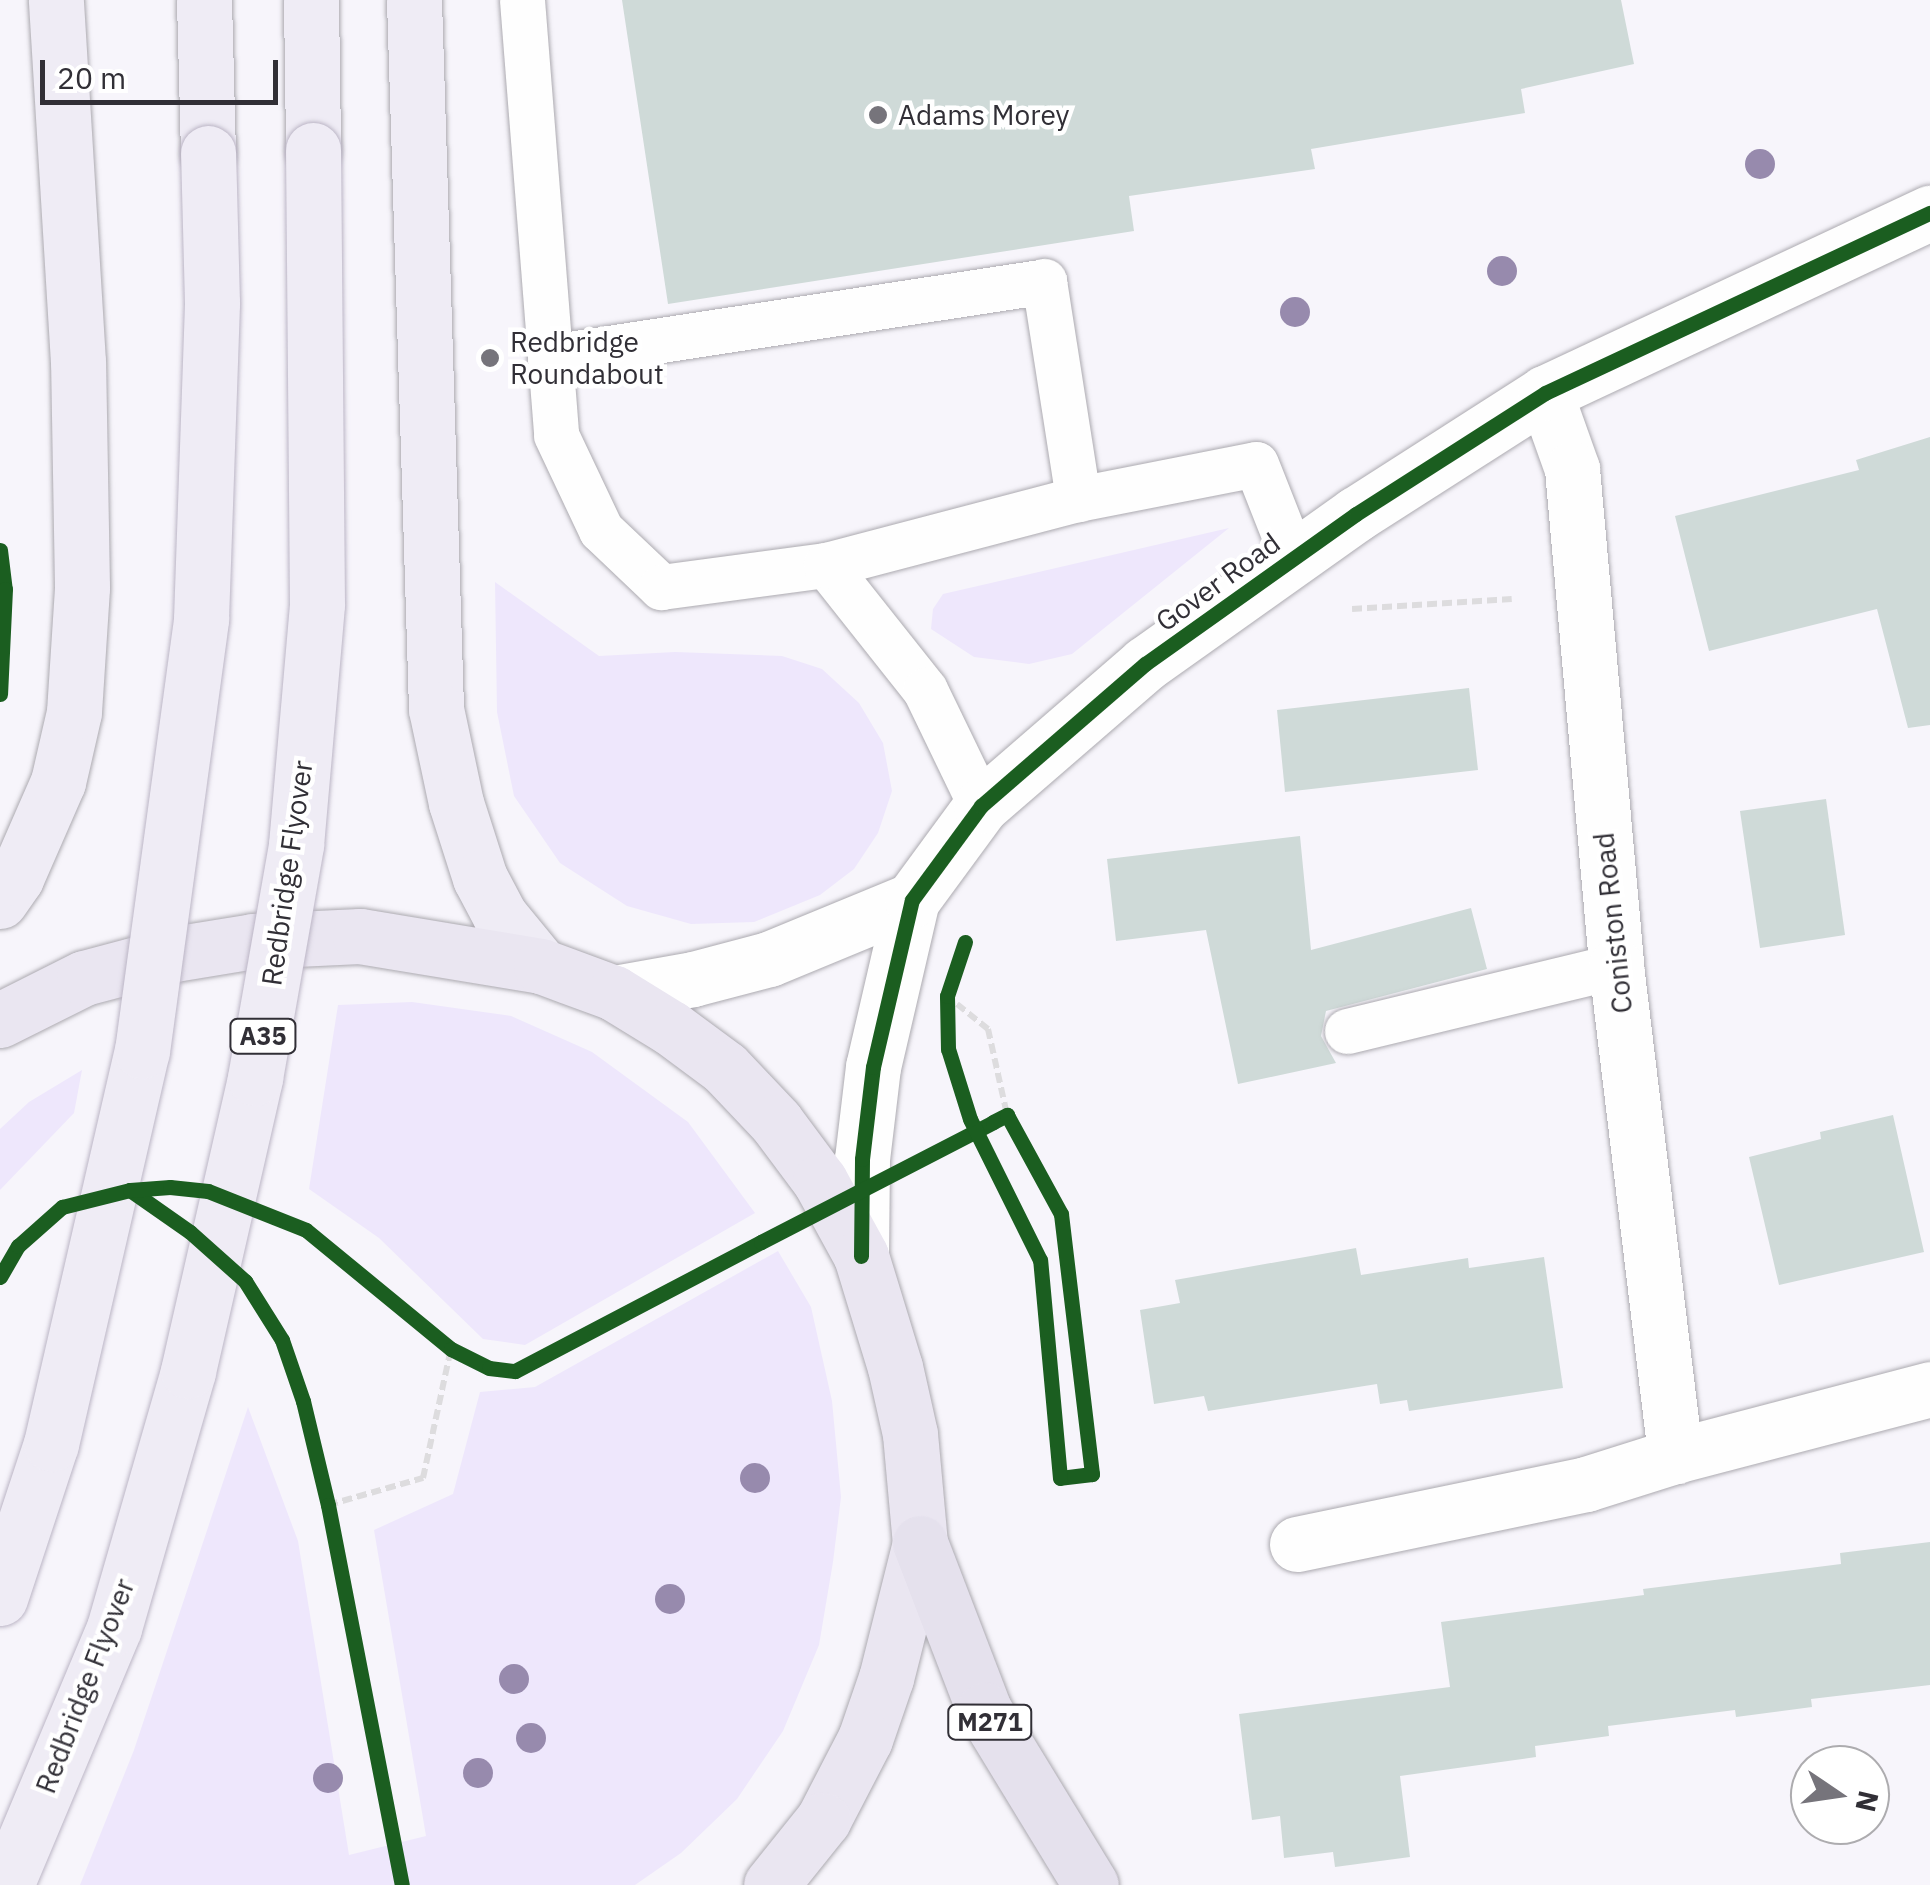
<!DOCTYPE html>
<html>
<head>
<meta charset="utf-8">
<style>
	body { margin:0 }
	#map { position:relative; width:1930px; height:1885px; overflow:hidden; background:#f7f5fb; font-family:"IBM Plex Sans",sans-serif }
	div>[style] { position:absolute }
	.green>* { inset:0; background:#eee7fc }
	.building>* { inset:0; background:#cfdad8 }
	.path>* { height:6px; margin-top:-3px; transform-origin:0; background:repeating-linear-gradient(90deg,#dddcde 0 10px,transparent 0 15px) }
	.roads { filter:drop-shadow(0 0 2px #acaab0) drop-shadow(0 0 2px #acaab0) }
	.service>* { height:45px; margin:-22.5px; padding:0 22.5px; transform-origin:22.5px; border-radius:22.5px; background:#fefefe }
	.minor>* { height:55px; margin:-27.5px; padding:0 27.5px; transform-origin:27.5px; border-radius:27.5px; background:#fefefe }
	.tertiary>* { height:55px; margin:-27.5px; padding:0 27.5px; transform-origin:27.5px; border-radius:27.5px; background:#fefefe }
	.primary>* { height:55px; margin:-27.5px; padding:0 27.5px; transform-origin:27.5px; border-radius:27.5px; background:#efecf5 }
	.trunk>* { height:55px; margin:-27.5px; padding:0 27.5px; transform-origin:27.5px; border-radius:27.5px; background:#eae6f1 }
	.motorway>* { height:55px; margin:-27.5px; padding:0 27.5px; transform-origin:27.5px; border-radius:27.5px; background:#e5e1ed }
	.bridges { filter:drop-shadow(0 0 2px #bbb5c5) drop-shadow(0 0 2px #bbb5c5) }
	.primary-bridge>* { height:55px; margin:-27.5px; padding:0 27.5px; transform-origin:27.5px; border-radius:27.5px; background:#efecf5 }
	.cycleway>* { height:15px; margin:-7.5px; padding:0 7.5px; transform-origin:7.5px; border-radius:7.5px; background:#1b5e20 }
	.trees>* { width:30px; height:30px; margin:-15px; border-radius:50%; background:#978aad }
	.dots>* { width:28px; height:28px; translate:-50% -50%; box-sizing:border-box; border:5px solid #fff; border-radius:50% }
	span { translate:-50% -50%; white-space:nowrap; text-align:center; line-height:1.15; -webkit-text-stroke:9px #fff; paint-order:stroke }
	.shield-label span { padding:2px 8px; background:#fff; border:2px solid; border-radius:8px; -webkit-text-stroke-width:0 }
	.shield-label { font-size:25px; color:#312f36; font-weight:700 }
	.poi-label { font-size:28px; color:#312f36 }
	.left { translate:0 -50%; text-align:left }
	.street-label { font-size:28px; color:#312f36 }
	.north { position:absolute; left:1790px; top:1745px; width:100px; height:100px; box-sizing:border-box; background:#fff; border:2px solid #adacaf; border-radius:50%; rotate:103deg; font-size:28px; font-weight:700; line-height:40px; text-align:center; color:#312f36 }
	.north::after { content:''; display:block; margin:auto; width:35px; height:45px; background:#76747b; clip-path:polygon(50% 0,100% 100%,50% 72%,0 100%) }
	.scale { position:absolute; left:40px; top:60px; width:238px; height:45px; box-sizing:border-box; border:5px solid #312f36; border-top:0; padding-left:12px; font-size:30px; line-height:35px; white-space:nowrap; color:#312f36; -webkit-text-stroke:8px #fff; paint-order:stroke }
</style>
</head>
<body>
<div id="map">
	<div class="green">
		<div style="clip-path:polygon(1229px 528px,1072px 654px,1029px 664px,974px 657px,931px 629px,933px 609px,943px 594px)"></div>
		<div style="clip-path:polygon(495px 582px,599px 656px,675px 652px,782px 656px,822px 669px,859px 703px,883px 743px,892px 791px,878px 833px,854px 869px,820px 895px,754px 922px,691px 924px,627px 906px,560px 863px,514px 796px,497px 712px)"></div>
		<div style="clip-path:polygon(412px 1002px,511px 1016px,592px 1052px,688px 1122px,755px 1213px,525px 1345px,483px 1339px,379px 1238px,309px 1189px,338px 1005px)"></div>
		<div style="clip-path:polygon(82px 1070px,74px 1113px,0 1190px,0 1129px,29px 1102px)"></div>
		<div style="clip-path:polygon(778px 1251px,811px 1307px,832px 1401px,841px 1497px,833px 1562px,819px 1645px,783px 1731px,737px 1799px,681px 1853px,635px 1885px,80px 1885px,134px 1750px,248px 1407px,298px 1541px,349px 1855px,426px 1836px,374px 1530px,453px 1494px,480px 1392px,535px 1387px)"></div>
	</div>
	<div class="building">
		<div style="clip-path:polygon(622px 0,1621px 0,1634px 64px,1521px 89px,1525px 113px,1311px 149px,1315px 169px,1129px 196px,1134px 231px,668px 304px)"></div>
		<div style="clip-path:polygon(1930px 437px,1930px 725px,1908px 728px,1877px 609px,1709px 651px,1675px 516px,1859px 470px,1856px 460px)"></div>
		<div style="clip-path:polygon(1469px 688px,1478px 770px,1285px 792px,1277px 710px)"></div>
		<div style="clip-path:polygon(1826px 799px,1845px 935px,1760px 948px,1740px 811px)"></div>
		<div style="clip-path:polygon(1300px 836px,1311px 950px,1471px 908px,1487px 969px,1326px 1011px,1321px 1036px,1336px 1063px,1238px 1084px,1206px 930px,1116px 941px,1107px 859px)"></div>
		<div style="clip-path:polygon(1893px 1115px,1924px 1252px,1779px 1285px,1749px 1157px,1821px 1139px,1820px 1132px)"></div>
		<div style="clip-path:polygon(1356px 1248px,1361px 1275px,1468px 1258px,1469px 1268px,1544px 1257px,1563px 1388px,1409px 1411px,1407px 1400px,1380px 1404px,1377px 1384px,1208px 1411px,1204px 1396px,1154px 1404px,1140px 1310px,1180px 1303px,1175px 1280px)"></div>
		<div style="clip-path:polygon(1930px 1542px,1930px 1685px,1811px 1699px,1812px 1707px,1736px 1717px,1735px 1710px,1608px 1726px,1609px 1736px,1535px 1746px,1536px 1757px,1400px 1776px,1410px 1857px,1335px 1867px,1333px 1852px,1284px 1858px,1280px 1816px,1252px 1820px,1239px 1714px,1450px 1687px,1441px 1622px,1644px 1595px,1643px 1589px,1841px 1564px,1840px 1553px)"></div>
	</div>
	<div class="path">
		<div style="left:1352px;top:609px;width:160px;rotate:-3.6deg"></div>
		<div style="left:957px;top:1004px;width:40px;rotate:39deg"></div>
		<div style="left:988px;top:1029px;width:88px;rotate:77.5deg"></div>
		<div style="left:328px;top:1505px;width:99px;rotate:-15.9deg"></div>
		<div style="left:423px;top:1478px;width:132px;rotate:-77.8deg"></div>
	</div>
	<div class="roads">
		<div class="service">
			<div style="left:522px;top:0;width:436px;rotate:85.5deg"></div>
			<div style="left:556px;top:435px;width:105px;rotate:64.7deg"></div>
			<div style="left:601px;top:530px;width:83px;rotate:43.5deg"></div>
			<div style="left:661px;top:587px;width:166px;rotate:-7.6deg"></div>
			<div style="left:826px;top:565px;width:159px;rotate:51.6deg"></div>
			<div style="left:925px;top:690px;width:129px;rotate:64.2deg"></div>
			<div style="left:550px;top:357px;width:500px;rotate:-8.7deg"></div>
			<div style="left:1044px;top:281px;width:221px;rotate:81.1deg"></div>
			<div style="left:826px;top:565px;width:260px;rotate:-14.7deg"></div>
			<div style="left:1078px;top:499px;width:181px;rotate:-11.1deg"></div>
			<div style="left:1256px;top:464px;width:101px;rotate:68.5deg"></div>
			<div style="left:1347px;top:1031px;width:277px;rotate:-13.6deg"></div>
		</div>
		<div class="minor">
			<div style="left:1545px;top:393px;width:81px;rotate:70.4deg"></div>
			<div style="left:1572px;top:469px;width:499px;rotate:84.9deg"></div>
			<div style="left:1616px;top:966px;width:494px;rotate:83.1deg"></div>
			<div style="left:1675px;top:1456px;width:264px;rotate:-14.7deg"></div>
			<div style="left:1297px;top:1544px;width:295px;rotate:-11.7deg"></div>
			<div style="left:1586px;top:1484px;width:93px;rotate:-17.5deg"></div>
		</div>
		<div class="tertiary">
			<div style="left:614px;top:993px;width:80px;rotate:-10deg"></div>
			<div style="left:693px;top:979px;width:79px;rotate:-14.7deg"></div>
			<div style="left:769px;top:959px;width:155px;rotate:-22.4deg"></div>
			<div style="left:861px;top:1256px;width:97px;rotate:-89.4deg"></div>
			<div style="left:862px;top:1159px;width:93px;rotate:-83.2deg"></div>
			<div style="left:873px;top:1067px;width:171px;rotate:-76.9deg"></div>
			<div style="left:912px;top:900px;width:117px;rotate:-53.7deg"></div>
			<div style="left:981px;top:806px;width:217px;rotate:-40.9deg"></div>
			<div style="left:1145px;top:664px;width:259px;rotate:-35.4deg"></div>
			<div style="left:1356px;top:514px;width:224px;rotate:-32.6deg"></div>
			<div style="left:1545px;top:393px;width:425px;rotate:-25.1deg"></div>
		</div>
		<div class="primary">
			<div style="left:204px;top:0;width:153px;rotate:88.5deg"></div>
			<div style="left:311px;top:0;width:150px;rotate:89.2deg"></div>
			<div style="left:414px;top:0;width:709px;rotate:88.22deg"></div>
			<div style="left:436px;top:709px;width:96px;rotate:78deg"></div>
			<div style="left:456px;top:803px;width:79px;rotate:72.3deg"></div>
			<div style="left:480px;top:878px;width:43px;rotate:62.2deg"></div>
			<div style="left:500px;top:916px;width:65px;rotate:50.6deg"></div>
			<div style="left:0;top:901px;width:28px;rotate:-55deg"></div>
			<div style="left:16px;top:878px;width:105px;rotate:-66.4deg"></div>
			<div style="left:58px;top:782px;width:72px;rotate:-77.1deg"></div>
			<div style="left:74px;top:712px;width:125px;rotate:-86.3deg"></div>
			<div style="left:82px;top:587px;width:225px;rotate:-91deg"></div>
			<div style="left:78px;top:362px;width:363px;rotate:-93.5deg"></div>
		</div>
		<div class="trunk">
			<div style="left:0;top:1020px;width:94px;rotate:-26.6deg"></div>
			<div style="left:84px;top:978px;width:93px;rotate:-14.9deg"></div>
			<div style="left:174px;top:954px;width:80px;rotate:-9.3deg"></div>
			<div style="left:253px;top:941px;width:107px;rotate:-2.7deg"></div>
			<div style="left:360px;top:936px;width:183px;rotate:9.4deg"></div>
			<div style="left:541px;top:966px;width:78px;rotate:20.3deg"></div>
			<div style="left:614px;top:993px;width:67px;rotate:31.6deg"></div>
			<div style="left:671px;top:1028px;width:67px;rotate:36.5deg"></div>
			<div style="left:725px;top:1068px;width:74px;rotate:46.6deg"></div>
			<div style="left:776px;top:1122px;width:74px;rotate:53.3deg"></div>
			<div style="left:820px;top:1181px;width:85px;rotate:61.3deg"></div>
			<div style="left:861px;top:1256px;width:116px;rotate:73deg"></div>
			<div style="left:895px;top:1367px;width:69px;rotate:77.4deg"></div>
			<div style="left:910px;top:1434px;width:109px;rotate:84.8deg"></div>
			<div style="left:920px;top:1543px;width:139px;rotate:104.1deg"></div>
			<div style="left:886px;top:1678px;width:65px;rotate:109deg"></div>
			<div style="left:865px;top:1739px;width:91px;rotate:117.4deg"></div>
			<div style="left:823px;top:1820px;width:83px;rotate:128.7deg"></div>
		</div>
		<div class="motorway">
			<div style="left:920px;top:1543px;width:179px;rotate:69deg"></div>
			<div style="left:984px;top:1710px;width:205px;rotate:58.6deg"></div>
		</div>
	</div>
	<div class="bridges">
		<div class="primary-bridge">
			<div style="left:0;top:1598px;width:162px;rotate:-71.7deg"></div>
			<div style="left:51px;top:1444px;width:403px;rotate:-77deg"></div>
			<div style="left:142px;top:1051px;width:436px;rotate:-82.2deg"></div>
			<div style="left:201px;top:619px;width:316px;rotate:-88deg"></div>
			<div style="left:212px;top:303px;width:150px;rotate:-91.5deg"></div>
			<div style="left:6px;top:1885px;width:279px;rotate:-67.2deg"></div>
			<div style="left:114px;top:1628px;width:267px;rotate:-73.9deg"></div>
			<div style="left:188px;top:1371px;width:301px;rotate:-77.1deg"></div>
			<div style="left:255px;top:1078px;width:237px;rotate:-80deg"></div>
			<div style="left:296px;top:845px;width:242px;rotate:-85deg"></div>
			<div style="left:317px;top:604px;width:454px;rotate:-90.5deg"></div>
		</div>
	</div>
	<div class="cycleway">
		<div style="left:0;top:550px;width:39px;rotate:83deg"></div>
		<div style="left:5px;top:589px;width:105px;rotate:92.7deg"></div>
		<div style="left:130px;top:1190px;width:73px;rotate:35deg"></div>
		<div style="left:190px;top:1232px;width:74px;rotate:41.7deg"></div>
		<div style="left:245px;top:1281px;width:70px;rotate:57.9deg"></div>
		<div style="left:282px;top:1340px;width:65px;rotate:71deg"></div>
		<div style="left:303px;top:1401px;width:107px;rotate:76.5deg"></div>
		<div style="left:328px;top:1505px;width:387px;rotate:79deg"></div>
		<div style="left:861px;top:1256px;width:97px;rotate:-89.4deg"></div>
		<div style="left:862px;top:1159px;width:93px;rotate:-83.2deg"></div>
		<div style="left:873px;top:1067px;width:171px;rotate:-76.9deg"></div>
		<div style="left:912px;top:900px;width:117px;rotate:-53.7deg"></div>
		<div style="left:981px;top:806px;width:217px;rotate:-40.9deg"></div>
		<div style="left:1145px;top:664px;width:259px;rotate:-35.4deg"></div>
		<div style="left:1356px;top:514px;width:224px;rotate:-32.6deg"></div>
		<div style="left:1545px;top:393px;width:425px;rotate:-25.1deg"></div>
		<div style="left:0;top:1277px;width:36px;rotate:-60deg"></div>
		<div style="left:18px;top:1246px;width:59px;rotate:-41.6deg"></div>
		<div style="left:62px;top:1207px;width:70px;rotate:-14deg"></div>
		<div style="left:130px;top:1190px;width:40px;rotate:-4.3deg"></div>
		<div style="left:170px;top:1187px;width:38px;rotate:6deg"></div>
		<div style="left:208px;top:1191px;width:105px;rotate:21.7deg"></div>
		<div style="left:306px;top:1230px;width:188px;rotate:39.4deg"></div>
		<div style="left:451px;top:1349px;width:42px;rotate:26.6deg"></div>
		<div style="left:489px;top:1368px;width:26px;rotate:7deg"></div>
		<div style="left:515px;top:1371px;width:278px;rotate:-27.7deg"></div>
		<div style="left:761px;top:1242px;width:261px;rotate:-27.3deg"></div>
		<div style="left:993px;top:1122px;width:16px;rotate:-27deg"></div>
		<div style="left:1007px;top:1115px;width:113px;rotate:61.4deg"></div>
		<div style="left:1061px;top:1214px;width:262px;rotate:83.2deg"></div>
		<div style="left:1092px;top:1474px;width:32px;rotate:173deg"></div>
		<div style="left:1060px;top:1478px;width:219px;rotate:-95.2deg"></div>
		<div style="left:1040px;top:1260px;width:157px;rotate:-116.4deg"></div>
		<div style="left:970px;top:1119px;width:73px;rotate:-107.4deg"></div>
		<div style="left:948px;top:1049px;width:53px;rotate:-91.1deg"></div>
		<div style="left:947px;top:996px;width:57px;rotate:-71.6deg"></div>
	</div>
	<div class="trees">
		<div style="left:1760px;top:164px"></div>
		<div style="left:1502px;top:271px"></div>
		<div style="left:1295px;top:312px"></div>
		<div style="left:755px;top:1478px"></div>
		<div style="left:670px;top:1599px"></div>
		<div style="left:514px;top:1679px"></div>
		<div style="left:531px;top:1738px"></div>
		<div style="left:478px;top:1773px"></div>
		<div style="left:328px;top:1778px"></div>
	</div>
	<div class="dots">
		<div style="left:878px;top:115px;background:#76747b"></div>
		<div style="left:490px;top:358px;background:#76747b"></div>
	</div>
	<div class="shield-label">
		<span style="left:263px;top:1036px">A35</span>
		<span style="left:990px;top:1722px">M271</span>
	</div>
	<div class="poi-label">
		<span class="left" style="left:898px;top:115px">Adams Morey</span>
		<span class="left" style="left:510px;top:358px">Redbridge<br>Roundabout</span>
	</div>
	<div class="street-label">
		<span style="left:1218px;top:582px;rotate:-36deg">Gover Road</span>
		<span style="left:287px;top:873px;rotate:-82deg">Redbridge Flyover</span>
		<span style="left:1613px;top:923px;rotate:-96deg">Coniston Road</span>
		<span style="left:85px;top:1686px;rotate:-69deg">Redbridge Flyover</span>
	</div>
	<div class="north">N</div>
	<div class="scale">20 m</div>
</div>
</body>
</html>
